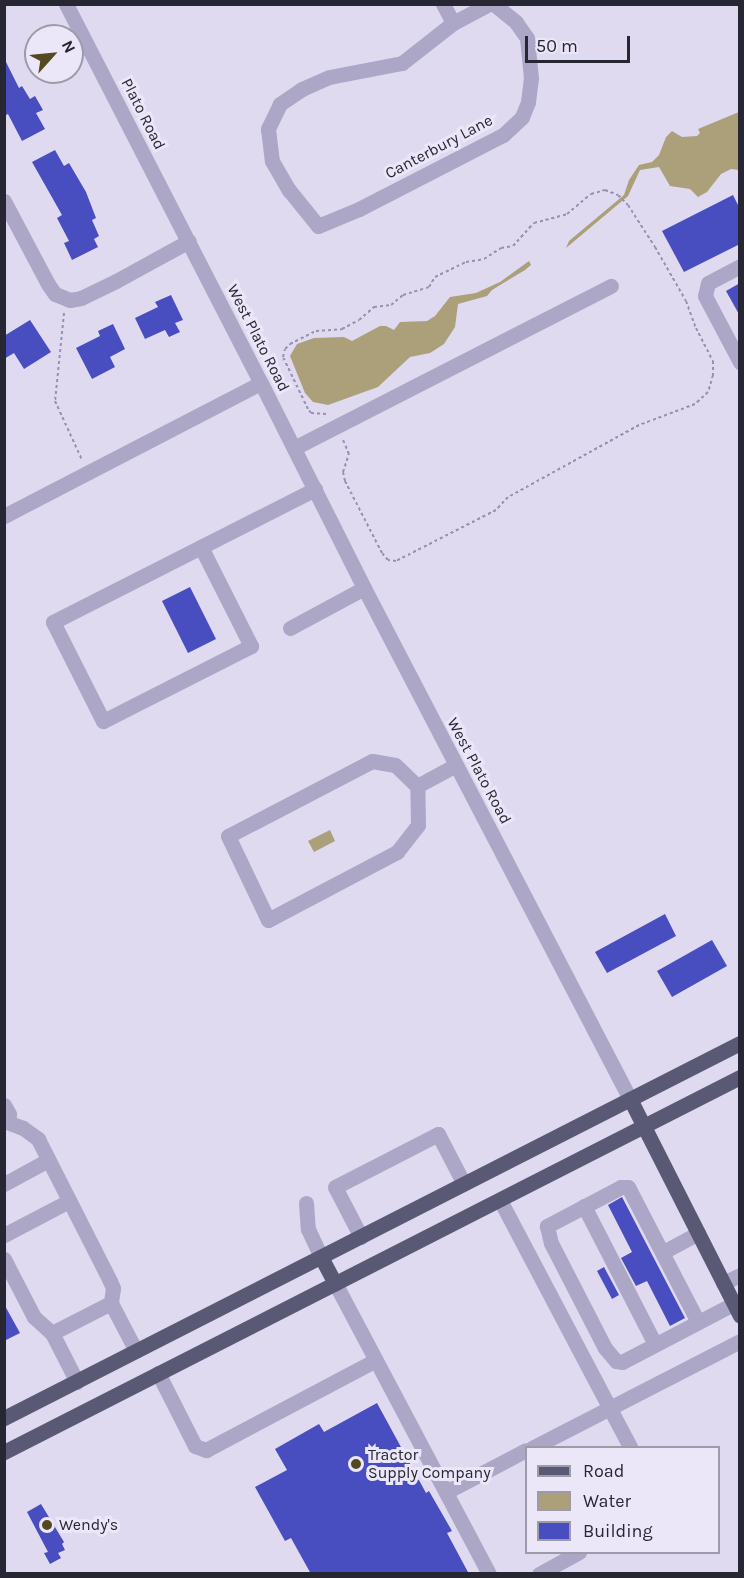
<!DOCTYPE html>
<html>
<head>
<meta charset="utf-8">
<style>
	body { margin:0 }
	#map { position:relative; width:744px; height:1578px; overflow:hidden; background:#dfdaf0; font-family:Karla,sans-serif }
	div>[style] { position:absolute }
	.water>* { inset:0; background:#aba07a }
	.building>* { inset:0; background:#484dc0 }
	.path>* { height:2px; margin-top:-1px; transform-origin:0; background:repeating-linear-gradient(90deg,#9691b3 0 3px,transparent 0 6px) }
	.minor>* { height:15px; margin:-7.5px; padding:0 7.5px; transform-origin:7.5px; border-radius:7.5px; background:#aca7c7 }
	.major>* { height:15px; margin:-7.5px; padding:0 7.5px; transform-origin:7.5px; border-radius:7.5px; background:#5a5975 }
	.dots>* { width:16px; height:16px; translate:-50% -50%; box-sizing:border-box; border:3px solid #ebe6f8; border-radius:50% }
	span { translate:-50% -50%; white-space:nowrap; text-align:center; line-height:1.15; -webkit-text-stroke:6px #ebe6f8; paint-order:stroke }
	.street-label { font-size:16px; color:#272734 }
	.poi-label { font-size:16px; color:#272734 }
	.left { translate:0 -50%; text-align:left }
	.frame { position:absolute; inset:0; border:6px solid #272734; pointer-events:none }
	.legend { position:absolute; left:525px; top:1446px; width:195px; height:108px; box-sizing:border-box; background:#ebe6f8; border:2px solid #9d9aaa; margin:0; padding:8px 10px; list-style:none; font-size:18px; color:#272734 }
	.legend li { display:flex; align-items:center; gap:12px; height:30px }
	.legend b { width:30px; border:2px solid #9d9aaa }
	.north { position:absolute; left:24px; top:24px; width:60px; height:60px; box-sizing:border-box; background:#ebe6f8; border:2px solid #9d9aaa; border-radius:50%; rotate:63deg; font-size:16px; font-weight:700; line-height:24px; text-align:center; color:#272734 }
	.north::after { content:''; display:block; margin:auto; width:21px; height:27px; background:#53481f; clip-path:polygon(50% 0,100% 100%,50% 72%,0 100%) }
	.scale { position:absolute; left:525px; top:36px; width:105px; height:27px; box-sizing:border-box; border:3px solid #272734; border-top:0; padding-left:8px; font-size:18px; line-height:21px; white-space:nowrap; color:#272734; -webkit-text-stroke:4px #ebe6f8; paint-order:stroke }
</style>
</head>
<body>
<div id="map">
	<div class="water">
		<div style="clip-path:polygon(739px 112px,739px 170px,731px 169px,721px 174px,707px 192px,698px 197px,690px 189px,670px 186px,659px 167px,640px 170px,628px 196px,566px 248px,569px 241px,624px 195px,629px 180px,639px 165px,652px 162px,659px 155px,666px 137px,672px 131px,682px 137px,697px 136px,700px 133px,698px 129px)"></div>
		<div style="clip-path:polygon(529px 261px,531px 265px,525px 270px,492px 290px,487px 296px,458px 304px,455px 327px,444px 344px,430px 353px,410px 357px,378px 387px,328px 405px,313px 402px,305px 393px,290px 356px,297px 344px,314px 338px,344px 337px,352px 341px,380px 326px,386px 326px,394px 330px,400px 322px,427px 321px,435px 316px,450px 297px,476px 293px,500px 282px)"></div>
		<div style="clip-path:polygon(330px 830px,335px 841px,314px 852px,308px 841px)"></div>
	</div>
	<div class="building">
		<div style="clip-path:polygon(4px 58px,19px 88px,22px 86px,30px 99px,35px 96px,43px 110px,36px 113px,45px 129px,22px 141px,8px 114px,4px 116px)"></div>
		<div style="clip-path:polygon(55px 150px,64px 166px,69px 163px,86px 192px,96px 218px,92px 220px,99px 236px,94px 239px,98px 247px,72px 260px,64px 243px,69px 241px,57px 218px,62px 215px,32px 162px)"></div>
		<div style="clip-path:polygon(733px 195px,740px 209px,740px 244px,684px 272px,662px 231px)"></div>
		<div style="clip-path:polygon(740px 283px,740px 316px,726px 291px)"></div>
		<div style="clip-path:polygon(171px 295px,183px 320px,175px 323px,180px 332px,169px 337px,165px 330px,145px 339px,135px 318px,158px 307px,155px 302px)"></div>
		<div style="clip-path:polygon(30px 320px,51px 352px,24px 369px,14px 353px,4px 359px,4px 336px)"></div>
		<div style="clip-path:polygon(113px 324px,125px 349px,110px 357px,115px 367px,92px 379px,76px 348px,100px 336px,98px 331px)"></div>
		<div style="clip-path:polygon(190px 587px,216px 639px,188px 653px,162px 601px)"></div>
		<div style="clip-path:polygon(665px 914px,676px 936px,607px 973px,595px 952px)"></div>
		<div style="clip-path:polygon(712px 940px,727px 966px,672px 997px,657px 971px)"></div>
		<div style="clip-path:polygon(622px 1197px,685px 1318px,670px 1326px,647px 1281px,636px 1286px,621px 1258px,632px 1252px,608px 1205px)"></div>
		<div style="clip-path:polygon(604px 1267px,619px 1295px,612px 1299px,597px 1271px)"></div>
		<div style="clip-path:polygon(4px 1304px,20px 1333px,4px 1341px)"></div>
		<div style="clip-path:polygon(377px 1403px,426px 1493px,429px 1491px,452px 1531px,447px 1533px,469px 1574px,311px 1574px,291px 1538px,285px 1541px,255px 1487px,287px 1470px,275px 1449px,319px 1424px,324px 1432px)"></div>
		<div style="clip-path:polygon(41px 1504px,64px 1542px,62px 1544px,65px 1550px,58px 1553px,61px 1558px,50px 1564px,44px 1553px,48px 1552px,27px 1512px)"></div>
	</div>
	<div class="path">
		<div style="left:64px;top:313px;width:88px;rotate:95.8deg"></div>
		<div style="left:55px;top:401px;width:65px;rotate:65.4deg"></div>
		<div style="left:326px;top:414px;width:15px;rotate:-176deg"></div>
		<div style="left:311px;top:413px;width:5px;rotate:-127deg"></div>
		<div style="left:308px;top:409px;width:58px;rotate:-115.7deg"></div>
		<div style="left:283px;top:357px;width:8px;rotate:-76deg"></div>
		<div style="left:285px;top:349px;width:7px;rotate:-45deg"></div>
		<div style="left:290px;top:344px;width:29px;rotate:-27deg"></div>
		<div style="left:316px;top:331px;width:26px;rotate:-4deg"></div>
		<div style="left:342px;top:329px;width:19px;rotate:-28deg"></div>
		<div style="left:359px;top:320px;width:20px;rotate:-41deg"></div>
		<div style="left:374px;top:307px;width:17px;rotate:-7deg"></div>
		<div style="left:391px;top:305px;width:16px;rotate:-40deg"></div>
		<div style="left:403px;top:295px;width:27px;rotate:-17deg"></div>
		<div style="left:429px;top:287px;width:12px;rotate:-59deg"></div>
		<div style="left:435px;top:277px;width:34px;rotate:-26deg"></div>
		<div style="left:466px;top:262px;width:18px;rotate:-9deg"></div>
		<div style="left:484px;top:259px;width:20px;rotate:-33deg"></div>
		<div style="left:501px;top:248px;width:12px;rotate:-9deg"></div>
		<div style="left:513px;top:246px;width:31px;rotate:-48deg"></div>
		<div style="left:534px;top:223px;width:34px;rotate:-15deg"></div>
		<div style="left:567px;top:214px;width:31px;rotate:-40deg"></div>
		<div style="left:591px;top:194px;width:15px;rotate:-16deg"></div>
		<div style="left:605px;top:190px;width:14px;rotate:21deg"></div>
		<div style="left:618px;top:195px;width:14px;rotate:45deg"></div>
		<div style="left:628px;top:205px;width:50px;rotate:57.3deg"></div>
		<div style="left:655px;top:247px;width:62px;rotate:60.1deg"></div>
		<div style="left:686px;top:301px;width:29px;rotate:70deg"></div>
		<div style="left:696px;top:328px;width:37px;rotate:63deg"></div>
		<div style="left:713px;top:361px;width:14px;rotate:90deg"></div>
		<div style="left:713px;top:375px;width:18px;rotate:106deg"></div>
		<div style="left:708px;top:392px;width:18px;rotate:137deg"></div>
		<div style="left:695px;top:404px;width:60px;rotate:159.4deg"></div>
		<div style="left:639px;top:425px;width:149px;rotate:151.2deg"></div>
		<div style="left:508px;top:497px;width:18px;rotate:133deg"></div>
		<div style="left:496px;top:510px;width:112px;rotate:153deg"></div>
		<div style="left:396px;top:561px;width:8px;rotate:-173deg"></div>
		<div style="left:388px;top:560px;width:9px;rotate:-131deg"></div>
		<div style="left:382px;top:553px;width:81px;rotate:-117.2deg"></div>
		<div style="left:345px;top:481px;width:9px;rotate:-103deg"></div>
		<div style="left:343px;top:472px;width:19px;rotate:-72deg"></div>
		<div style="left:349px;top:454px;width:15px;rotate:-113deg"></div>
	</div>
	<div class="minor">
		<div style="left:66px;top:4px;width:426px;rotate:62.8deg"></div>
		<div style="left:261px;top:383px;width:229px;rotate:63.3deg"></div>
		<div style="left:364px;top:588px;width:576px;rotate:62.5deg"></div>
		<div style="left:443px;top:4px;width:21px;rotate:62deg"></div>
		<div style="left:453px;top:23px;width:41px;rotate:-27.8deg"></div>
		<div style="left:453px;top:23px;width:65px;rotate:141.9deg"></div>
		<div style="left:402px;top:63px;width:74px;rotate:169.1deg"></div>
		<div style="left:329px;top:77px;width:30px;rotate:156deg"></div>
		<div style="left:302px;top:89px;width:27px;rotate:146deg"></div>
		<div style="left:280px;top:104px;width:28px;rotate:116deg"></div>
		<div style="left:268px;top:129px;width:32px;rotate:83deg"></div>
		<div style="left:272px;top:161px;width:34px;rotate:60deg"></div>
		<div style="left:289px;top:190px;width:46px;rotate:51.1deg"></div>
		<div style="left:318px;top:226px;width:44px;rotate:-22.5deg"></div>
		<div style="left:359px;top:209px;width:162px;rotate:-27.2deg"></div>
		<div style="left:503px;top:135px;width:26px;rotate:-43deg"></div>
		<div style="left:522px;top:117px;width:16px;rotate:-68deg"></div>
		<div style="left:528px;top:102px;width:24px;rotate:-83deg"></div>
		<div style="left:531px;top:78px;width:40px;rotate:-95.7deg"></div>
		<div style="left:527px;top:38px;width:19px;rotate:-125deg"></div>
		<div style="left:516px;top:22px;width:28px;rotate:-141deg"></div>
		<div style="left:4px;top:201px;width:94px;rotate:62.1deg"></div>
		<div style="left:48px;top:284px;width:12px;rotate:55deg"></div>
		<div style="left:55px;top:294px;width:16px;rotate:22deg"></div>
		<div style="left:70px;top:300px;width:11px;rotate:-10deg"></div>
		<div style="left:81px;top:298px;width:39px;rotate:-26deg"></div>
		<div style="left:116px;top:281px;width:83px;rotate:-28.7deg"></div>
		<div style="left:740px;top:266px;width:36px;rotate:152deg"></div>
		<div style="left:708px;top:283px;width:13px;rotate:103deg"></div>
		<div style="left:705px;top:296px;width:75px;rotate:62.1deg"></div>
		<div style="left:294px;top:448px;width:356px;rotate:-27.1deg"></div>
		<div style="left:4px;top:516px;width:289px;rotate:-27.4deg"></div>
		<div style="left:201px;top:547px;width:111px;rotate:63.2deg"></div>
		<div style="left:251px;top:646px;width:166px;rotate:153.1deg"></div>
		<div style="left:103px;top:721px;width:111px;rotate:-116.8deg"></div>
		<div style="left:53px;top:622px;width:294px;rotate:-26.9deg"></div>
		<div style="left:290px;top:628px;width:84px;rotate:-28.4deg"></div>
		<div style="left:417px;top:786px;width:30px;rotate:-136deg"></div>
		<div style="left:395px;top:765px;width:23px;rotate:-170deg"></div>
		<div style="left:372px;top:761px;width:162px;rotate:152.5deg"></div>
		<div style="left:228px;top:836px;width:93px;rotate:64.5deg"></div>
		<div style="left:268px;top:920px;width:146px;rotate:-27.8deg"></div>
		<div style="left:397px;top:852px;width:34px;rotate:-52deg"></div>
		<div style="left:418px;top:825px;width:39px;rotate:-91deg"></div>
		<div style="left:417px;top:786px;width:44px;rotate:-28.3deg"></div>
		<div style="left:4px;top:1105px;width:10px;rotate:61deg"></div>
		<div style="left:9px;top:1114px;width:8px;rotate:97deg"></div>
		<div style="left:4px;top:1121px;width:20px;rotate:20deg"></div>
		<div style="left:23px;top:1128px;width:19px;rotate:36deg"></div>
		<div style="left:38px;top:1139px;width:159px;rotate:63.1deg"></div>
		<div style="left:110px;top:1281px;width:8px;rotate:67deg"></div>
		<div style="left:113px;top:1288px;width:15px;rotate:98deg"></div>
		<div style="left:111px;top:1303px;width:54px;rotate:62.5deg"></div>
		<div style="left:4px;top:1184px;width:50px;rotate:-28.6deg"></div>
		<div style="left:500px;top:1200px;width:280px;rotate:62.2deg"></div>
		<div style="left:306px;top:1203px;width:26px;rotate:86deg"></div>
		<div style="left:308px;top:1229px;width:31px;rotate:65deg"></div>
		<div style="left:584px;top:1206px;width:155px;rotate:62.8deg"></div>
		<div style="left:4px;top:1235px;width:73px;rotate:-27.6deg"></div>
		<div style="left:361px;top:1237px;width:56px;rotate:-117.5deg"></div>
		<div style="left:335px;top:1187px;width:116px;rotate:-27.2deg"></div>
		<div style="left:438px;top:1134px;width:56px;rotate:62.5deg"></div>
		<div style="left:663px;top:1252px;width:40px;rotate:-28deg"></div>
		<div style="left:4px;top:1259px;width:65px;rotate:62.7deg"></div>
		<div style="left:34px;top:1317px;width:24px;rotate:42deg"></div>
		<div style="left:52px;top:1333px;width:55px;rotate:63deg"></div>
		<div style="left:335px;top:1283px;width:329px;rotate:62.1deg"></div>
		<div style="left:723px;top:1283px;width:19px;rotate:-25deg"></div>
		<div style="left:698px;top:1322px;width:152px;rotate:-117.4deg"></div>
		<div style="left:628px;top:1187px;width:7px;rotate:180deg"></div>
		<div style="left:621px;top:1187px;width:84px;rotate:152.2deg"></div>
		<div style="left:547px;top:1226px;width:17px;rotate:77deg"></div>
		<div style="left:551px;top:1243px;width:118px;rotate:62.8deg"></div>
		<div style="left:605px;top:1348px;width:17px;rotate:50deg"></div>
		<div style="left:616px;top:1361px;width:6px;rotate:9deg"></div>
		<div style="left:622px;top:1362px;width:125px;rotate:-27.6deg"></div>
		<div style="left:52px;top:1333px;width:66px;rotate:-27deg"></div>
		<div style="left:158px;top:1373px;width:82px;rotate:63.1deg"></div>
		<div style="left:195px;top:1446px;width:12px;rotate:20deg"></div>
		<div style="left:206px;top:1450px;width:192px;rotate:-27.9deg"></div>
		<div style="left:532px;top:1448px;width:234px;rotate:-27.2deg"></div>
		<div style="left:446px;top:1492px;width:90px;rotate:-27.7deg"></div>
		<div style="left:539px;top:1574px;width:46px;rotate:-28.8deg"></div>
	</div>
	<div class="major">
		<div style="left:630px;top:1099px;width:243px;rotate:63.1deg"></div>
		<div style="left:321px;top:1257px;width:30px;rotate:62deg"></div>
		<div style="left:4px;top:1418px;width:826px;rotate:-27deg"></div>
		<div style="left:4px;top:1452px;width:826px;rotate:-27deg"></div>
	</div>
	<div class="dots">
		<div style="left:356px;top:1464px;background:#53481f"></div>
		<div style="left:47px;top:1525px;background:#53481f"></div>
	</div>
	<div class="street-label">
		<span style="left:143px;top:114px;rotate:63deg">Plato Road</span>
		<span style="left:439px;top:147px;rotate:-28deg">Canterbury Lane</span>
		<span style="left:258px;top:338px;rotate:63deg">West Plato Road</span>
		<span style="left:479px;top:771px;rotate:62deg">West Plato Road</span>
	</div>
	<div class="poi-label">
		<span class="left" style="left:368px;top:1464px">Tractor<br>Supply Company</span>
		<span class="left" style="left:59px;top:1525px">Wendy's</span>
	</div>
	<div class="frame"></div>
	<ul class="legend">
	<li><b style="height:8px;background:#5a5975"></b>Road</li>
	<li><b style="height:16px;background:#aba07a"></b>Water</li>
	<li><b style="height:16px;background:#484dc0"></b>Building</li>
	</ul>
	<div class="north">N</div>
	<div class="scale">50 m</div>
</div>
</body>
</html>
